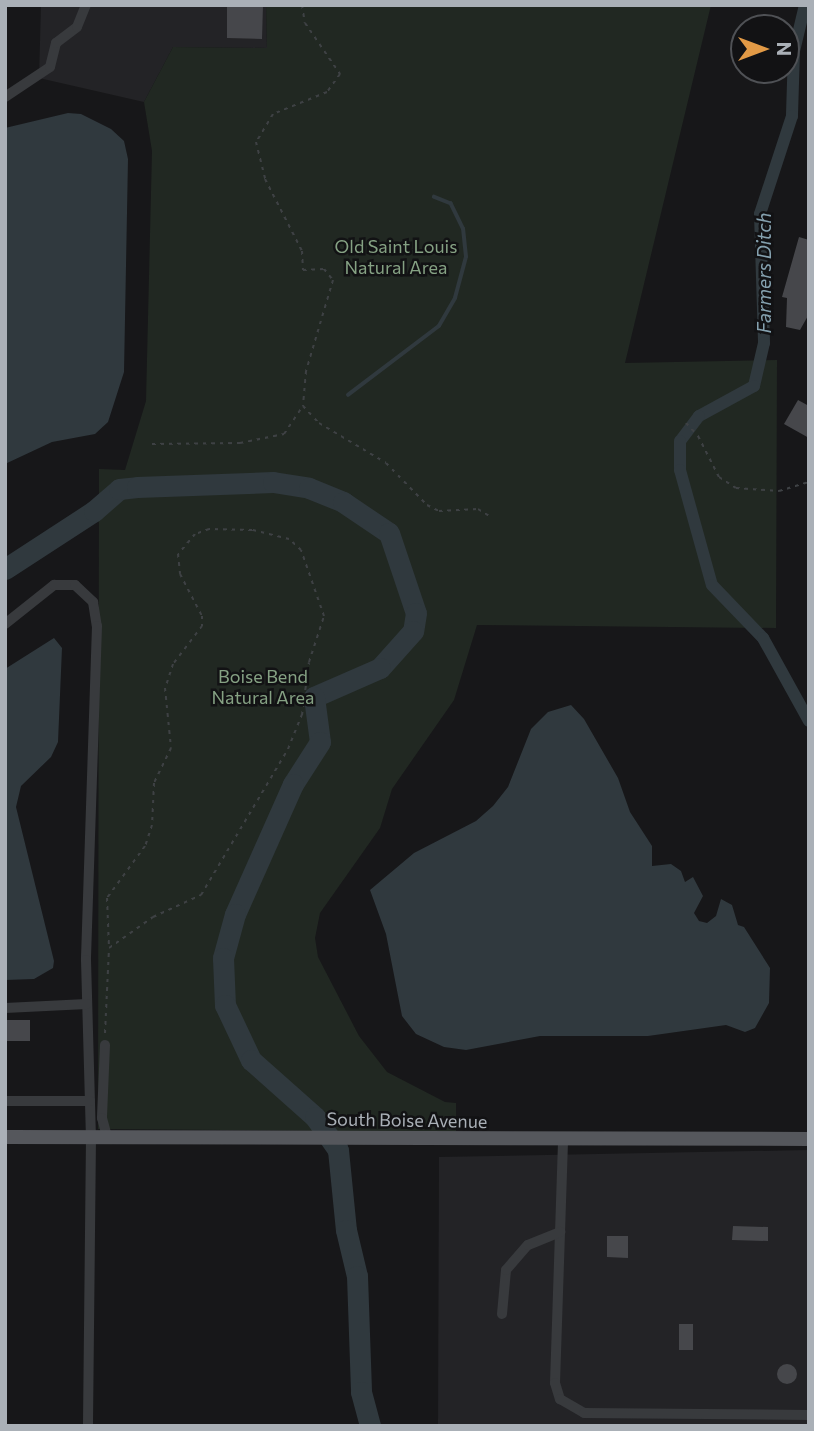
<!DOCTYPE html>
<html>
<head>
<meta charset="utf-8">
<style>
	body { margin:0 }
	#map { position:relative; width:814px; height:1431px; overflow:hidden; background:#171719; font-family:Commissioner,sans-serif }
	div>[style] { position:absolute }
	.built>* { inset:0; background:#232326 }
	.green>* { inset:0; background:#212822 }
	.water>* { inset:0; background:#30393e }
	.stream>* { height:3.5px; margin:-1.75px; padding:0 1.75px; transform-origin:1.75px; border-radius:1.75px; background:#30393e }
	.canal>* { height:12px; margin:-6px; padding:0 6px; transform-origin:6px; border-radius:6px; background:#30393e }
	.river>* { height:21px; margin:-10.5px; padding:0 10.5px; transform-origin:10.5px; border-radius:10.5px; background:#30393e }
	.building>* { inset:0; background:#46474b }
	.round { border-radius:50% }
	.path>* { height:2px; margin-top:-1px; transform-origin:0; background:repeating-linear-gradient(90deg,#3e4144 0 3.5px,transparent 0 8.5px) }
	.minor>* { height:10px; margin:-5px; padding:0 5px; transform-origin:5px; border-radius:5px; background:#383a3d }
	.major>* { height:14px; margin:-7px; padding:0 7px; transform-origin:7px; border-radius:7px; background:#55575c }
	span { translate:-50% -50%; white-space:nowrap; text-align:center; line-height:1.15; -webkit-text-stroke:5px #121214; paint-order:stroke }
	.park-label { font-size:18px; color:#85a183 }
	.street-label { font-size:18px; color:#aab0b7 }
	.water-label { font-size:19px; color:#85a1af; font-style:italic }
	.frame { position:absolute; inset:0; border:7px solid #aab0b7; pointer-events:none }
	.north { position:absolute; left:730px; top:14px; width:70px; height:70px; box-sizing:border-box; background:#121214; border:2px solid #4f5155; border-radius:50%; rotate:90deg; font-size:19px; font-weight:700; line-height:28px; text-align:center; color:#aab0b7 }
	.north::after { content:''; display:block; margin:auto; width:24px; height:32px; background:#e29a46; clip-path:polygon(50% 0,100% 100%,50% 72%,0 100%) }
</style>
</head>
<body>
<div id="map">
	<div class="built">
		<div style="clip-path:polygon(41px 5px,266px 5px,267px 48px,173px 47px,144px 102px,39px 78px)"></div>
		<div style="clip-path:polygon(809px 1150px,809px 1426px,438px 1426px,439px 1157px)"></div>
	</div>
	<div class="green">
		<div style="clip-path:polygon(266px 5px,711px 5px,625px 363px,777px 360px,776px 628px,477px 625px,454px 700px,392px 789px,380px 828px,320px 913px,315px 938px,318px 957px,359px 1036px,387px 1072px,445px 1102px,456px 1103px,456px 1132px,98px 1129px,99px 469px,125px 470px,146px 401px,152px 151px,144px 102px,173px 47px,267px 48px)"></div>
	</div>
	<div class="water">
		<div style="clip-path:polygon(68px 113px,81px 114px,111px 129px,124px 141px,128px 159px,124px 372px,108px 422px,95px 434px,52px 442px,5px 464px,5px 128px)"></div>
		<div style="clip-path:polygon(54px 638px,62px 648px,58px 742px,51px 757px,21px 786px,16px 807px,54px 961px,53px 968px,34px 979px,5px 980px,5px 669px)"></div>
		<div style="clip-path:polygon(571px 705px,584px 719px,618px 778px,630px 812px,652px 846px,652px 866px,671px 864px,681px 871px,685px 882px,693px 877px,703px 896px,694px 913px,699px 921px,707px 923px,716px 916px,721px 899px,732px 905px,738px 925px,744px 927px,770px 968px,769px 1003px,755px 1028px,745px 1032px,726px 1025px,648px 1036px,540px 1036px,466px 1050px,444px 1047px,416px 1034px,402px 1016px,386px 934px,370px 890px,414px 853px,476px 821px,493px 806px,508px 787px,531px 729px,548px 712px)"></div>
	</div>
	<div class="stream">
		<div style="left:348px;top:395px;width:114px;rotate:-37.2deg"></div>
		<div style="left:439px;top:326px;width:32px;rotate:-60deg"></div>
		<div style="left:455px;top:298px;width:42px;rotate:-75deg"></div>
		<div style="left:466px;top:257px;width:28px;rotate:-96deg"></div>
		<div style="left:463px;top:229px;width:28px;rotate:-116deg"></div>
		<div style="left:451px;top:204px;width:18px;rotate:-158deg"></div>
	</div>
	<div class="canal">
		<div style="left:805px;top:5px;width:47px;rotate:103.4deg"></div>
		<div style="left:794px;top:51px;width:65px;rotate:91.8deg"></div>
		<div style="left:792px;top:116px;width:103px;rotate:108.1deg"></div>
		<div style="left:760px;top:214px;width:129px;rotate:88.2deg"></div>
		<div style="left:764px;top:343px;width:44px;rotate:103.1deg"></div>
		<div style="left:754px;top:386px;width:63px;rotate:151.4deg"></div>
		<div style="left:699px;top:416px;width:31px;rotate:127deg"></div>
		<div style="left:680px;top:441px;width:29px;rotate:90deg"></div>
		<div style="left:680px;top:470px;width:119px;rotate:74.5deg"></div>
		<div style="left:712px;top:585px;width:74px;rotate:46.1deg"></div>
		<div style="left:763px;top:638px;width:95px;rotate:61deg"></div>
	</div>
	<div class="river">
		<div style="left:5px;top:569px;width:106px;rotate:-33.1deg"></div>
		<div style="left:94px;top:511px;width:33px;rotate:-41deg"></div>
		<div style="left:119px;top:489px;width:18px;rotate:-6deg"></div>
		<div style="left:137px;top:487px;width:136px;rotate:-2.1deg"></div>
		<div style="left:273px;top:482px;width:36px;rotate:9deg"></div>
		<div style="left:309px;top:488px;width:37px;rotate:22deg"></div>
		<div style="left:343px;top:502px;width:55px;rotate:34deg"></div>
		<div style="left:389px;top:533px;width:84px;rotate:71.4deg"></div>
		<div style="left:416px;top:613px;width:18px;rotate:99deg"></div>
		<div style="left:413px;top:631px;width:50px;rotate:131.7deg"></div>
		<div style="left:380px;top:668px;width:72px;rotate:156.3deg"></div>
		<div style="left:314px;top:697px;width:45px;rotate:82.4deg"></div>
		<div style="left:320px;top:742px;width:50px;rotate:122.7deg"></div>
		<div style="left:293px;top:784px;width:142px;rotate:114deg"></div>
		<div style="left:235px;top:914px;width:46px;rotate:105.3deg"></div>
		<div style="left:223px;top:958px;width:47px;rotate:87.6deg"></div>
		<div style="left:225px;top:1005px;width:61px;rotate:64.7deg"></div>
		<div style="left:251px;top:1060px;width:86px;rotate:41.7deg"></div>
		<div style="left:315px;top:1117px;width:40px;rotate:55.1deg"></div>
		<div style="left:338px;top:1150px;width:80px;rotate:84.3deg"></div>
		<div style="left:346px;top:1230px;width:47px;rotate:76.6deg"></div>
		<div style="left:357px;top:1276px;width:116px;rotate:88deg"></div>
		<div style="left:361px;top:1392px;width:35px;rotate:75deg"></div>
	</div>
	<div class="building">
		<div style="clip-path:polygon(227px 5px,263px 5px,262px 39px,227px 38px)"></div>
		<div style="clip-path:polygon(799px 237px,809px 240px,809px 314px,800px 330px,786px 327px,787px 298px,782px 297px)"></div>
		<div style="clip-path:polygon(798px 400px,809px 406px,809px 438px,784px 424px)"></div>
		<div style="clip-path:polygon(5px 1020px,30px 1020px,30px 1041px,5px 1041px)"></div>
		<div style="clip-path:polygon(733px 1226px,768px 1227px,768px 1241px,732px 1240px)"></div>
		<div style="clip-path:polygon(607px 1236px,628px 1236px,628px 1258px,607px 1257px)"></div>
		<div style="clip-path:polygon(679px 1324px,693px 1324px,693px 1350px,679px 1350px)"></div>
		<div class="round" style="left:777px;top:1364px;width:20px;height:20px"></div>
	</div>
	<div class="path">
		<div style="left:302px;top:5px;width:18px;rotate:81deg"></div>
		<div style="left:305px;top:23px;width:62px;rotate:55.5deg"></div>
		<div style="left:340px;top:74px;width:22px;rotate:126deg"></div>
		<div style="left:327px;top:92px;width:58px;rotate:157.8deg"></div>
		<div style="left:273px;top:114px;width:33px;rotate:121deg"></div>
		<div style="left:256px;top:142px;width:38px;rotate:76deg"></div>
		<div style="left:265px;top:179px;width:81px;rotate:62.8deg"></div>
		<div style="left:302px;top:251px;width:19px;rotate:87deg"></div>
		<div style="left:303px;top:270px;width:21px;rotate:-3deg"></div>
		<div style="left:324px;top:269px;width:14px;rotate:51deg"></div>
		<div style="left:333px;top:280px;width:95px;rotate:106.5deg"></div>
		<div style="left:306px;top:371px;width:35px;rotate:95deg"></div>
		<div style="left:686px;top:423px;width:18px;rotate:47deg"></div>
		<div style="left:698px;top:436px;width:46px;rotate:62.9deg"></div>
		<div style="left:719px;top:477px;width:20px;rotate:33deg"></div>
		<div style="left:736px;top:488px;width:43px;rotate:4deg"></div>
		<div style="left:779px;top:491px;width:31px;rotate:-17deg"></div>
		<div style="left:152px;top:444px;width:88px;rotate:-0.7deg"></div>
		<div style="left:240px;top:443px;width:45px;rotate:-11.6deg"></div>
		<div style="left:284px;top:434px;width:34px;rotate:-56deg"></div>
		<div style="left:303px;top:406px;width:23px;rotate:47deg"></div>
		<div style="left:319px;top:423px;width:78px;rotate:30.8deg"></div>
		<div style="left:386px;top:463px;width:59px;rotate:45.7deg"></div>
		<div style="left:427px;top:505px;width:13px;rotate:27deg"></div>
		<div style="left:439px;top:511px;width:39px;rotate:-3deg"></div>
		<div style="left:478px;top:509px;width:15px;rotate:32deg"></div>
		<div style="left:105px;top:1033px;width:85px;rotate:-87.3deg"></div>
		<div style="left:109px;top:948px;width:54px;rotate:-35.2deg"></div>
		<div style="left:153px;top:917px;width:53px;rotate:-24.6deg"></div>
		<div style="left:201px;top:895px;width:170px;rotate:-59.2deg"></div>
		<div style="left:288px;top:749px;width:37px;rotate:-68deg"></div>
		<div style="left:302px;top:715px;width:53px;rotate:-82.5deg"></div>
		<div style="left:309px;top:662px;width:48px;rotate:-71.9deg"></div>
		<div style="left:324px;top:616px;width:70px;rotate:-109.2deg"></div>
		<div style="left:301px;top:550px;width:16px;rotate:-137deg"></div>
		<div style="left:289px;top:539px;width:38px;rotate:-166deg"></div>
		<div style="left:252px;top:530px;width:43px;rotate:-178.7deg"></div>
		<div style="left:209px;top:529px;width:15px;rotate:160deg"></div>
		<div style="left:195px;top:534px;width:26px;rotate:130deg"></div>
		<div style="left:178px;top:554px;width:20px;rotate:84deg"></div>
		<div style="left:180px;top:574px;width:47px;rotate:62.4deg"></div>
		<div style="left:202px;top:616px;width:10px;rotate:90deg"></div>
		<div style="left:202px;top:626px;width:48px;rotate:127.3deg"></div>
		<div style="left:173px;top:664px;width:25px;rotate:108deg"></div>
		<div style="left:165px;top:688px;width:60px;rotate:84.3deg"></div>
		<div style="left:171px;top:748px;width:39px;rotate:116deg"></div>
		<div style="left:154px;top:783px;width:42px;rotate:92.7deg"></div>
		<div style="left:152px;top:825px;width:22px;rotate:108deg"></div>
		<div style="left:145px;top:846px;width:64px;rotate:126.2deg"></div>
		<div style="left:107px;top:898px;width:50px;rotate:87.7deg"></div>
	</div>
	<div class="minor">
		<div style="left:5px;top:97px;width:54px;rotate:-33.7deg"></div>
		<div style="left:50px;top:67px;width:25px;rotate:-76deg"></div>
		<div style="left:56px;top:43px;width:26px;rotate:-37deg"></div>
		<div style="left:77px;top:27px;width:24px;rotate:-68deg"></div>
		<div style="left:5px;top:624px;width:63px;rotate:-38.5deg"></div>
		<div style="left:54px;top:585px;width:21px"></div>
		<div style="left:75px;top:585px;width:25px;rotate:43deg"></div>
		<div style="left:93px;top:602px;width:24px;rotate:81deg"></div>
		<div style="left:97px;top:626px;width:334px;rotate:91.9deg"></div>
		<div style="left:86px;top:960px;width:177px;rotate:88.4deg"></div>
		<div style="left:91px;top:1137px;width:289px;rotate:90.6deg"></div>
		<div style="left:5px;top:1008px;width:82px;rotate:-2.8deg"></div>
		<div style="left:105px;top:1045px;width:73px;rotate:92.4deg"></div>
		<div style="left:102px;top:1118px;width:20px;rotate:75deg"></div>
		<div style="left:5px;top:1101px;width:85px"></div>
		<div style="left:563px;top:1142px;width:241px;rotate:91.9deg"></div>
		<div style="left:555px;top:1383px;width:17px;rotate:73deg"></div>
		<div style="left:560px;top:1399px;width:28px;rotate:30deg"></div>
		<div style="left:584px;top:1413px;width:225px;rotate:0.5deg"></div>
		<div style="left:502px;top:1314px;width:44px;rotate:-84.8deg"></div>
		<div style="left:506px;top:1270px;width:33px;rotate:-49deg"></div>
		<div style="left:528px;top:1245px;width:35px;rotate:-22deg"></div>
	</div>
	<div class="major">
		<div style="left:5px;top:1137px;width:804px;rotate:0.14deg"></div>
	</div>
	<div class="park-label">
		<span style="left:396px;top:257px">Old Saint Louis<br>Natural Area</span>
		<span style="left:263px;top:687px">Boise Bend<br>Natural Area</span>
	</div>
	<div class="street-label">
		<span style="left:407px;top:1120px;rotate:1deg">South Boise Avenue</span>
	</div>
	<div class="water-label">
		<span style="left:764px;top:273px;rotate:-90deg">Farmers Ditch</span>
	</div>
	<div class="frame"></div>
	<div class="north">N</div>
</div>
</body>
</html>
